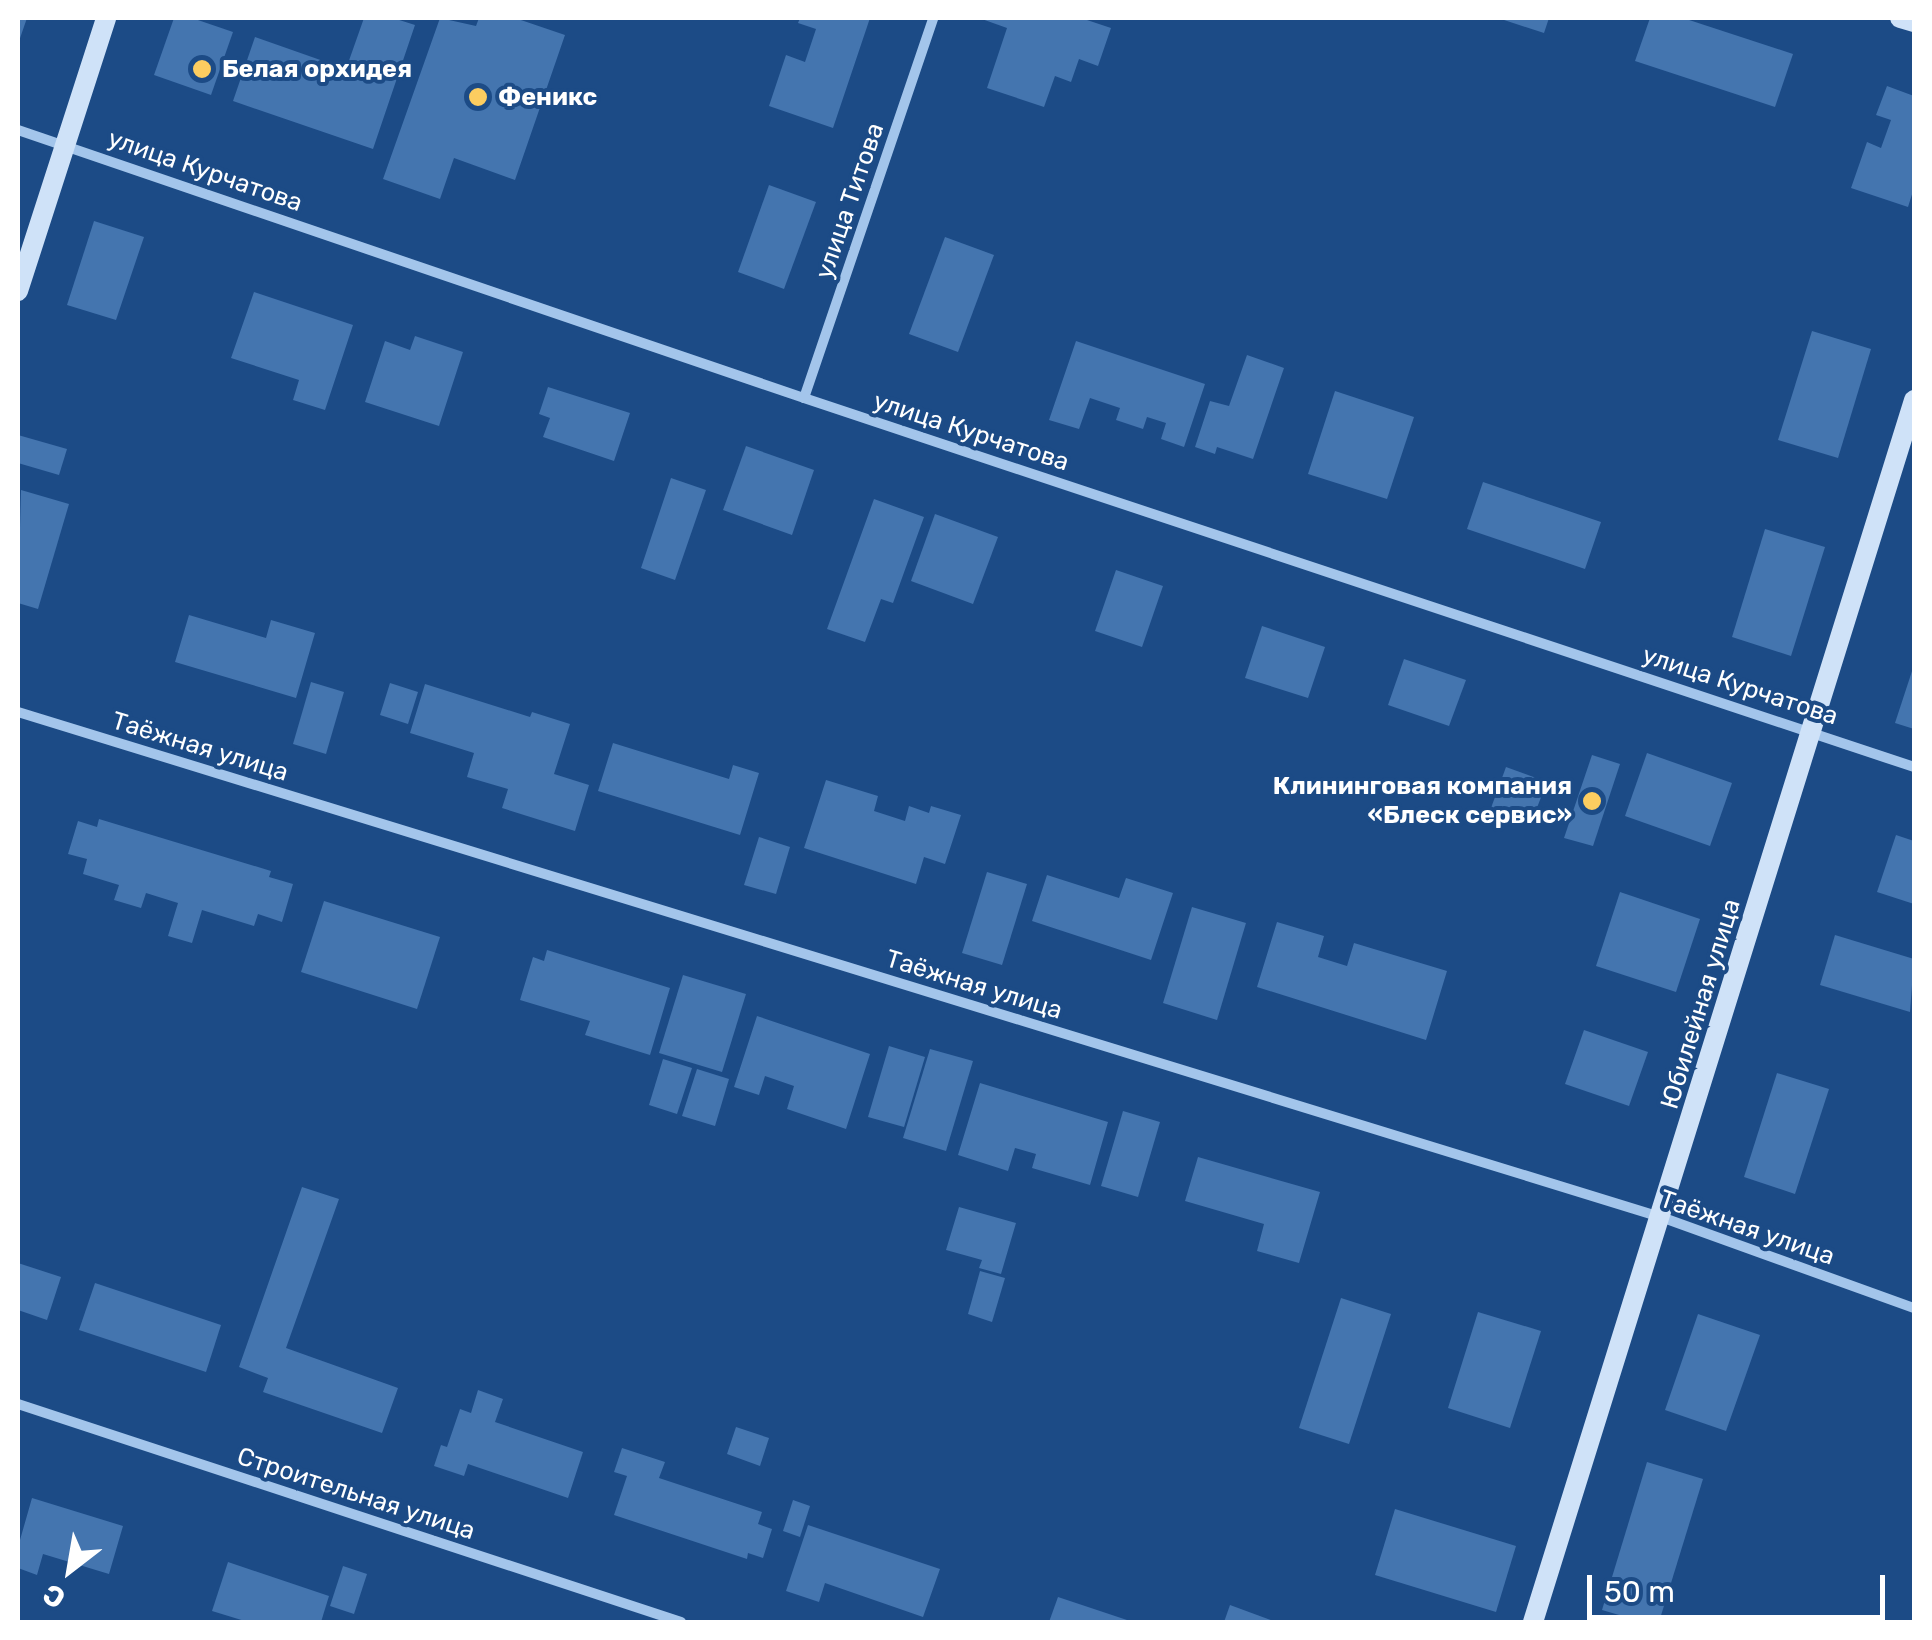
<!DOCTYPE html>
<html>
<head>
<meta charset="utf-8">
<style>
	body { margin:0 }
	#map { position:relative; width:1932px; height:1640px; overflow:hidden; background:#1c4b86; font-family:Rubik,sans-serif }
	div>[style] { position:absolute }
	.building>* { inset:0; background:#4475af }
	.street>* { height:10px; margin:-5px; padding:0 5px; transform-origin:5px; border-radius:5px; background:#a3c5eb }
	.secondary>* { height:20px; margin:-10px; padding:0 10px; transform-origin:10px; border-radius:10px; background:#cfe2f8 }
	.dots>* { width:28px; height:28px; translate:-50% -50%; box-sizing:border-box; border:5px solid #1c4b86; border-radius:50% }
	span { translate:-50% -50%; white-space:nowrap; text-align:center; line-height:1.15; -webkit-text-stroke:8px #1c4b86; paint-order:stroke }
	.poi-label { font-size:25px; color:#fff; font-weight:700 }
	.left { translate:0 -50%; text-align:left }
	.right { translate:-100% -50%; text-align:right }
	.street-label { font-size:25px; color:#fff }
	.frame { position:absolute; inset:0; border:20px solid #fff; pointer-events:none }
	.north { position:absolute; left:20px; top:1520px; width:100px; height:100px; -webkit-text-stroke:8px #1c4b86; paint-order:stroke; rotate:211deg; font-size:28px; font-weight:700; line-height:40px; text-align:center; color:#fff }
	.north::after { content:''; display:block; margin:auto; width:35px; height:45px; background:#fff; clip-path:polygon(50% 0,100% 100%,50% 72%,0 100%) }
	.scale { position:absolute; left:1587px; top:1575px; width:298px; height:45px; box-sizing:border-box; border:5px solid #fff; border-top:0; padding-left:12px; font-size:30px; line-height:35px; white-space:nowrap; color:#fff; -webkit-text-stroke:8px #1c4b86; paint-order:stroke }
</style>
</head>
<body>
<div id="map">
	<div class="building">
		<div style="clip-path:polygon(18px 18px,27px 18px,18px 44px)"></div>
		<div style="clip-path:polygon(174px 18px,192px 18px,233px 32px,211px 95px,154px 75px)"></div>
		<div style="clip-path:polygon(364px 18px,393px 18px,415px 25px,373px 149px,233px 101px,255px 37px,346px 69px)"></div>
		<div style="clip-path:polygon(440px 18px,476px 26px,479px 18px,515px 18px,565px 35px,515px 180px,454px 158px,440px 199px,383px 179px)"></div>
		<div style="clip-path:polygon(800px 18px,870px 18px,833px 128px,769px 106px,786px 55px,805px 62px,816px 29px,798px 23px)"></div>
		<div style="clip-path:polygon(979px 18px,1081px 18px,1111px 28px,1098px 66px,1079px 59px,1071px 82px,1055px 76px,1044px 107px,987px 88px,1007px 28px)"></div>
		<div style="clip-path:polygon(1498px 18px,1549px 18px,1544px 33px)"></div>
		<div style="clip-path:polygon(1650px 18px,1683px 18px,1793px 54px,1775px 107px,1635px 61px)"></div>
		<div style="clip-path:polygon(1887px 86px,1914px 96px,1914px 188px,1908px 207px,1851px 188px,1867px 142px,1881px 148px,1891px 120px,1876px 115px)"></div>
		<div style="clip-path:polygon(769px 185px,816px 202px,784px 289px,738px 272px)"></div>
		<div style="clip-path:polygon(94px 221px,144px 237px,116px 320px,67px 305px)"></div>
		<div style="clip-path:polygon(945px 237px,994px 255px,958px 352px,909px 334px)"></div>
		<div style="clip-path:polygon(254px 292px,353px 325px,325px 410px,293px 400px,299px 380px,231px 358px)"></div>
		<div style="clip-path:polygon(1812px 331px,1871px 349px,1838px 458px,1778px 440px)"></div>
		<div style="clip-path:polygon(415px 336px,463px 352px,439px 426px,365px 402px,385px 341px,410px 350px)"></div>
		<div style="clip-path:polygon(1076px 341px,1205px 384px,1184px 447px,1161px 439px,1166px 423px,1147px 417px,1143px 429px,1116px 420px,1120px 408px,1090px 398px,1079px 429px,1049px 420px)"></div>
		<div style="clip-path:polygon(1247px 355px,1284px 368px,1253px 459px,1217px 447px,1215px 454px,1195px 447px,1210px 401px,1229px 406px)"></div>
		<div style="clip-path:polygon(548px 387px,630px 413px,614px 461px,543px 437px,550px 418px,539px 414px)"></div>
		<div style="clip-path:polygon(1335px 391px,1414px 417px,1387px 499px,1308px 474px)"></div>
		<div style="clip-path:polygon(18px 435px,67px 449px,59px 475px,18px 463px)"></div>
		<div style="clip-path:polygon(746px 446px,814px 470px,792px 535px,723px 510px)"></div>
		<div style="clip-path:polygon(671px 478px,706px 490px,675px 580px,641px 568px)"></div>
		<div style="clip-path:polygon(1483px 482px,1601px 522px,1585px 569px,1467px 529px)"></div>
		<div style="clip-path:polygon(21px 490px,69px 504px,38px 609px,18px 603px)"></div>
		<div style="clip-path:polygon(874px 499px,924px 517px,893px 603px,881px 599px,865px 642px,827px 629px)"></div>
		<div style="clip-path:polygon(935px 514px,998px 537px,973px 604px,911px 581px)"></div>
		<div style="clip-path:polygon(1765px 529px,1825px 547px,1791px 656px,1732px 637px)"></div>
		<div style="clip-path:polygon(1116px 570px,1163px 586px,1142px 647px,1095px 631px)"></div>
		<div style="clip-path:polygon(189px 615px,266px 638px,271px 620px,315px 633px,296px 698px,175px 662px)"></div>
		<div style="clip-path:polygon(1262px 626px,1325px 647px,1308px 698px,1245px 678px)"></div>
		<div style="clip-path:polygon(1404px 659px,1466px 680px,1449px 726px,1388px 705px)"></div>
		<div style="clip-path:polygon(1914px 665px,1914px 729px,1895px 723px)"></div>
		<div style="clip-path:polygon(311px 682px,344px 692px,326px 754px,293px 744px)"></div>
		<div style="clip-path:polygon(390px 683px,418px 692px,408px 724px,380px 715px)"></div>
		<div style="clip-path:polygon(425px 684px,530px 717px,532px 712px,570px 724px,554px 774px,589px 785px,575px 831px,502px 808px,508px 789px,467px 777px,474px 753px,410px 733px)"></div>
		<div style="clip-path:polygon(613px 743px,729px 779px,733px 765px,759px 773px,740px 835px,598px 791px)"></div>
		<div style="clip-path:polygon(1647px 753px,1732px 783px,1710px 846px,1625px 816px)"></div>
		<div style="clip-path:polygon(1592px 755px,1620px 764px,1593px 846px,1564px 838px)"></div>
		<div style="clip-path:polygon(1506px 767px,1547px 782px,1531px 823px,1491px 808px)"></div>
		<div style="clip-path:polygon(826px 780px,878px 796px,874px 811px,905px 821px,909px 806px,929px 813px,931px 806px,961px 815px,945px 864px,924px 857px,916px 884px,804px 848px)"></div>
		<div style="clip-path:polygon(99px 819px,271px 871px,269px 877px,293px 884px,282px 922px,258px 914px,254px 926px,202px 910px,192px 943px,168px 936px,178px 903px,146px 893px,141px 908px,114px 900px,119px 885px,83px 874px,87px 859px,68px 854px,78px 821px,97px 827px)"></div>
		<div style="clip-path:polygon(1896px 835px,1914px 841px,1914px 904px,1877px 892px)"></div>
		<div style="clip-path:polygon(759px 837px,790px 847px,776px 894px,744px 885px)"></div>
		<div style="clip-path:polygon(987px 872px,1027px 884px,1002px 965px,962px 953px)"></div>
		<div style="clip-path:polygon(1047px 875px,1119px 898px,1126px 878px,1173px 893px,1151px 960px,1032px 921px)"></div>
		<div style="clip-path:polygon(1620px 892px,1700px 919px,1676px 992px,1596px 966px)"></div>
		<div style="clip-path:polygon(324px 901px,440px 937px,417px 1009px,301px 972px)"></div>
		<div style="clip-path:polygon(1192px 907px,1246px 923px,1217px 1020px,1163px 1003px)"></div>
		<div style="clip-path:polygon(1277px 922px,1324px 936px,1318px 957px,1347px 966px,1354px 943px,1447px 971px,1426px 1040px,1257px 987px)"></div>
		<div style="clip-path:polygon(1835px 935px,1914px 959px,1910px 1012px,1820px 985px)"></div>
		<div style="clip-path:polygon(547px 950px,670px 988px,650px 1055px,585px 1035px,590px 1021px,520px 1000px,533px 957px,544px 961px)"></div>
		<div style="clip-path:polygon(683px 975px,746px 994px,722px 1072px,659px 1053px)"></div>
		<div style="clip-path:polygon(757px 1016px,870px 1054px,846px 1129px,787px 1109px,794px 1086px,765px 1076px,759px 1095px,734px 1087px)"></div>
		<div style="clip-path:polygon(1584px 1030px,1648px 1052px,1629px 1106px,1565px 1084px)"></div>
		<div style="clip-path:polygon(889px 1046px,925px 1057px,904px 1127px,868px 1117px)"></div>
		<div style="clip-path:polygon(930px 1049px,973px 1061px,946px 1151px,903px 1138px)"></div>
		<div style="clip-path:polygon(663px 1059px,692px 1068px,677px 1114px,649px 1105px)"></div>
		<div style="clip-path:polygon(697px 1069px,729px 1079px,715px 1126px,682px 1116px)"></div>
		<div style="clip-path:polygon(1777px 1073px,1829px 1089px,1795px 1194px,1744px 1177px)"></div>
		<div style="clip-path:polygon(980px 1083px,1108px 1122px,1090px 1185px,1032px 1168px,1036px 1154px,1015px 1148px,1008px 1171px,958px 1155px)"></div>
		<div style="clip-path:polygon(1123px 1111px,1160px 1122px,1138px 1197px,1101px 1186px)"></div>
		<div style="clip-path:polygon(1198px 1157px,1320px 1192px,1299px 1263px,1257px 1251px,1264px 1224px,1185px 1201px)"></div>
		<div style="clip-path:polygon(302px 1187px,339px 1199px,286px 1348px,398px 1388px,382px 1433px,263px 1392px,268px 1378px,239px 1367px)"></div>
		<div style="clip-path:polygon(959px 1207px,1016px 1223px,1001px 1274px,979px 1268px,982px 1260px,946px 1250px)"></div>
		<div style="clip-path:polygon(18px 1263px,61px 1277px,47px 1320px,18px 1310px)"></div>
		<div style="clip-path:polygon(980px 1271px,1005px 1278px,992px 1322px,968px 1314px)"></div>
		<div style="clip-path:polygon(95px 1283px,221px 1325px,206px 1372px,79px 1330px)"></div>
		<div style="clip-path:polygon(1341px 1298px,1391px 1314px,1349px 1444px,1299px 1428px)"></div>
		<div style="clip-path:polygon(1478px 1312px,1541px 1331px,1510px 1428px,1448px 1408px)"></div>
		<div style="clip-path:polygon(1698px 1314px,1760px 1335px,1726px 1431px,1665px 1410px)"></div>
		<div style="clip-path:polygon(478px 1390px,503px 1399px,495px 1422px,583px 1452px,568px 1498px,468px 1464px,464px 1476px,434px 1466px,441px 1445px,447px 1447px,460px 1409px,471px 1413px)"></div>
		<div style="clip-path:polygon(736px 1427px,769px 1438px,760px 1466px,727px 1454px)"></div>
		<div style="clip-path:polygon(622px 1448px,665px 1462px,659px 1478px,762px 1512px,758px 1524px,772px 1529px,763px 1558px,748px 1553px,747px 1559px,614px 1515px,627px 1476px,614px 1472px)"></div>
		<div style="clip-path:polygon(1647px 1462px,1703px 1479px,1659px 1622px,1643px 1622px,1602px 1610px)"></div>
		<div style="clip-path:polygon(32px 1498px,123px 1526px,109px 1574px,43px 1554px,37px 1575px,18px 1568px,18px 1547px)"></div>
		<div style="clip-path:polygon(793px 1500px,810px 1506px,800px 1537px,783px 1531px)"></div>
		<div style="clip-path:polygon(1395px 1509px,1516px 1546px,1496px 1612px,1375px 1575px)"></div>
		<div style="clip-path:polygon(808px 1525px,940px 1569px,923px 1617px,825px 1583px,819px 1602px,786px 1591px)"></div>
		<div style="clip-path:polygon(228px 1562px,329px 1596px,321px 1622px,248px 1622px,212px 1611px)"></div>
		<div style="clip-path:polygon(343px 1566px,367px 1574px,354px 1614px,330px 1606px)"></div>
		<div style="clip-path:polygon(1058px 1597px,1133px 1622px,1049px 1622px)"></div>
		<div style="clip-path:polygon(1230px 1605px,1276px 1622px,1224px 1622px)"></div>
	</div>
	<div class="street">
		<div style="left:18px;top:130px;width:830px;rotate:18.83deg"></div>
		<div style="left:804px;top:398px;width:1170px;rotate:18.39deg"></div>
		<div style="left:804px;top:398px;width:401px;rotate:-71.2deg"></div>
		<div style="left:18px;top:712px;width:1719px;rotate:17.09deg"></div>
		<div style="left:1661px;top:1217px;width:269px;rotate:19.8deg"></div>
		<div style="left:18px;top:1404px;width:698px;rotate:18.2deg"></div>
	</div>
	<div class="secondary">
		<div style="left:1900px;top:18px;width:15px;rotate:16deg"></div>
		<div style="left:18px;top:291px;width:287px;rotate:-72.1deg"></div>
		<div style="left:1533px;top:1622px;width:1280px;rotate:-72.68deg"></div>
	</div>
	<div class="dots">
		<div style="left:202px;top:69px;background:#fccd60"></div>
		<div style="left:478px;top:97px;background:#fccd60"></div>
		<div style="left:1592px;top:801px;background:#fccd60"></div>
	</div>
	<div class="poi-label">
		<span class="left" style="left:222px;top:69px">Белая орхидея</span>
		<span class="left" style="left:498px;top:97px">Феникс</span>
		<span class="right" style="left:1572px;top:801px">Клининговая компания<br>«Блеск сервис»</span>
	</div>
	<div class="street-label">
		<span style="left:205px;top:171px;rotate:19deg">улица Курчатова</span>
		<span style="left:850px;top:201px;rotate:-71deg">улица Титова</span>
		<span style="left:971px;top:432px;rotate:18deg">улица Курчатова</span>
		<span style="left:1740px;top:686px;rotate:18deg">улица Курчатова</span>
		<span style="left:200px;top:747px;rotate:17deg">Таёжная улица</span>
		<span style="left:974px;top:985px;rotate:17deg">Таёжная улица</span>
		<span style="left:1701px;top:1004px;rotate:-73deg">Юбилейная улица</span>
		<span style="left:1747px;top:1228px;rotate:19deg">Таёжная улица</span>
		<span style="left:356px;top:1494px;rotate:18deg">Строительная улица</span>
	</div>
	<div class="frame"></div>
	<div class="north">С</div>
	<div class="scale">50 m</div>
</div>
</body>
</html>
